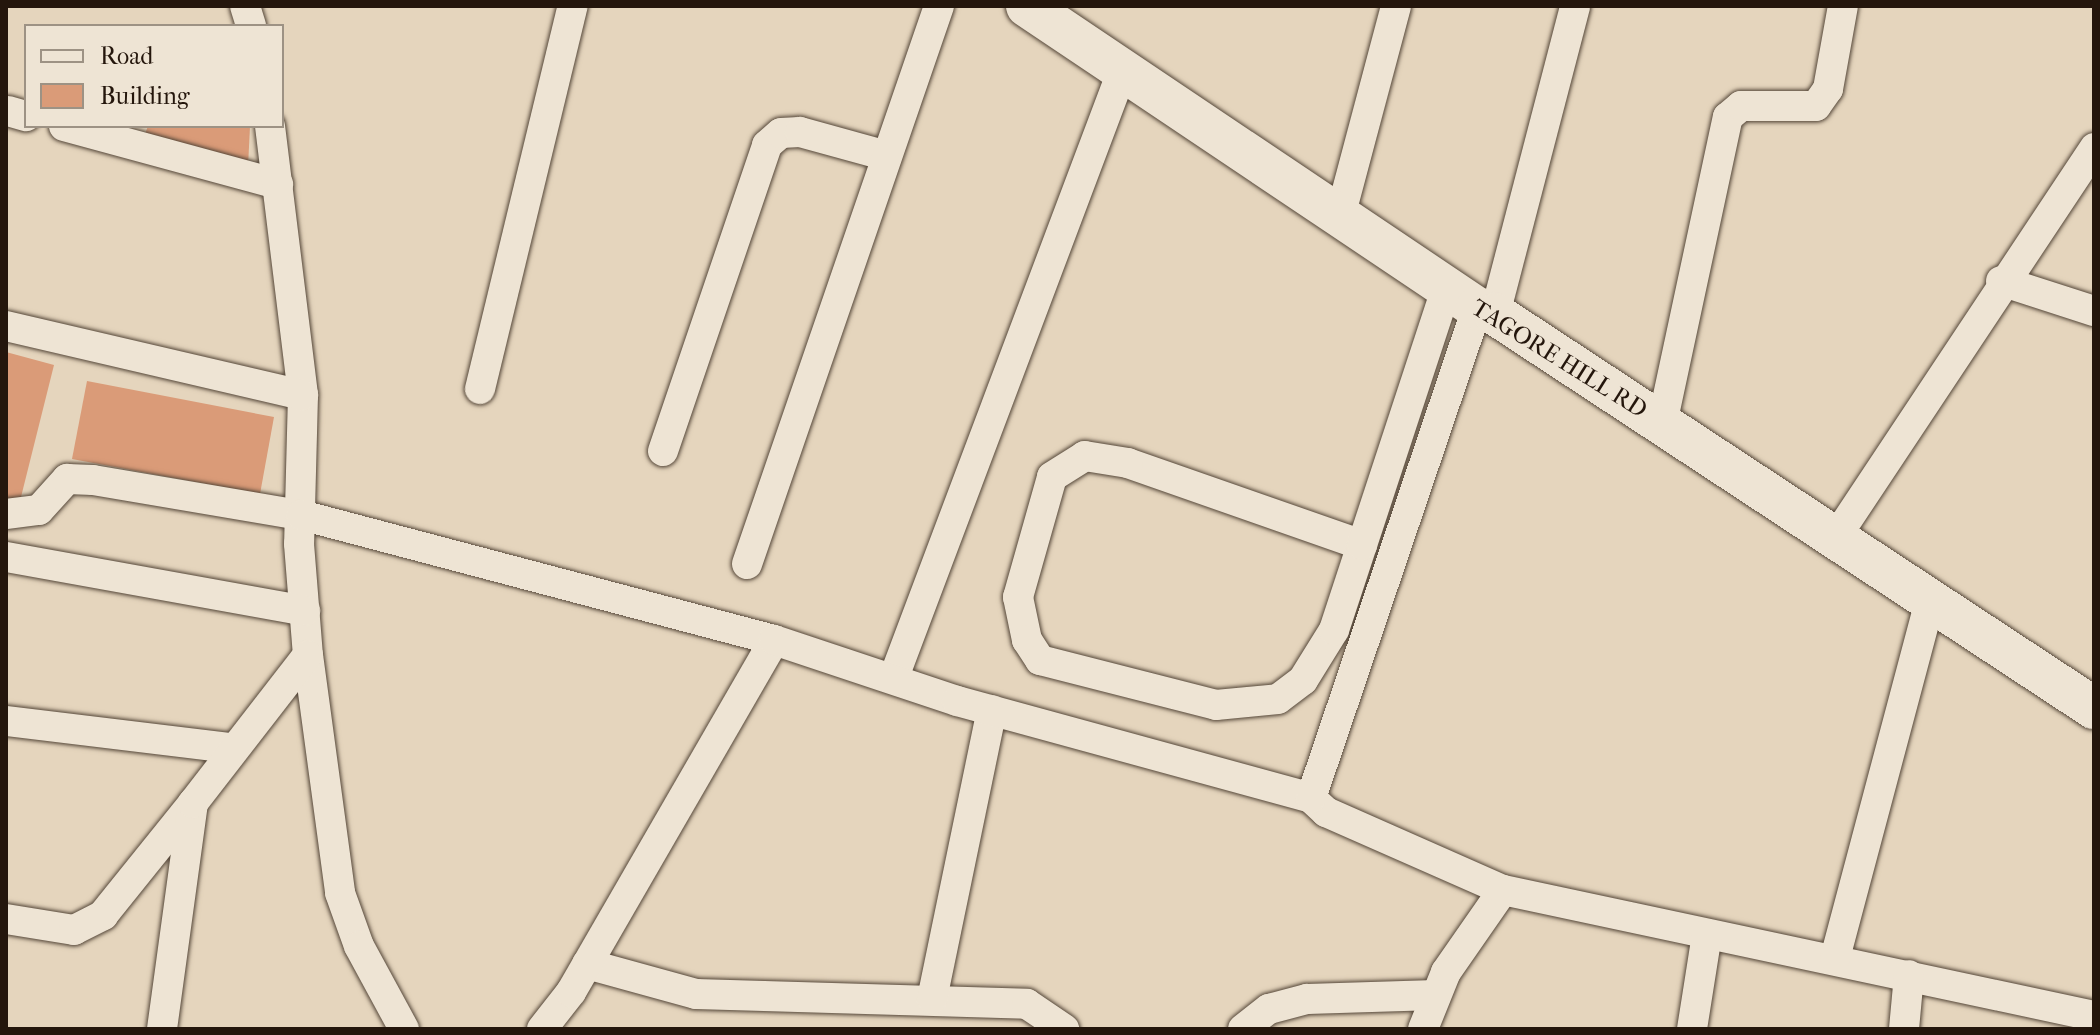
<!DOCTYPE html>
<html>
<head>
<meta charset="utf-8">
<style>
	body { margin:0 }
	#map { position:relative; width:2100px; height:1035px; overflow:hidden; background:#e5d5bd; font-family:"IM FELL French Canon",serif }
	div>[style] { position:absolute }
	.building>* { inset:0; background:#da9b78 }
	.roads { filter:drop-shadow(0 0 2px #544638) drop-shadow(0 0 2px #544638) }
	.minor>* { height:30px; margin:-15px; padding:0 15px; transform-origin:15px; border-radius:15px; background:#eee4d4 }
	.secondary>* { height:42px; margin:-21px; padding:0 21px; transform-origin:21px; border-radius:21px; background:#eee4d4 }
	span { translate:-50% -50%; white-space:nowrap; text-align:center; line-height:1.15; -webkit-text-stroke:6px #eee4d4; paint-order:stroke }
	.street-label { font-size:24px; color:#24160c }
	.frame { position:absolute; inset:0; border:8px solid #24160c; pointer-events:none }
	.legend { position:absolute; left:24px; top:24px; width:260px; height:104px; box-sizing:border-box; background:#eee4d4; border:2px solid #9d9284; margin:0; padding:10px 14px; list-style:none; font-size:24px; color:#24160c }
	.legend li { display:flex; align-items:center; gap:16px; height:40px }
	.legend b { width:40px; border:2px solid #9d9284 }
</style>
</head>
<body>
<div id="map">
	<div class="building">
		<div style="clip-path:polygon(148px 126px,250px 126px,248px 167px,145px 134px)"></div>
		<div style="clip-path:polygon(6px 352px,54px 365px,18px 509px,6px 506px)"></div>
		<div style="clip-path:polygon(87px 381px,274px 417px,260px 494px,72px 459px)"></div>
	</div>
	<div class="roads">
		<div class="minor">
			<div style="left:245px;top:6px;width:21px;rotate:73deg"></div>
			<div style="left:8px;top:111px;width:19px;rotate:16deg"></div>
			<div style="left:64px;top:126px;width:222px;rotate:15.2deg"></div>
			<div style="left:270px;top:126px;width:271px;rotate:83deg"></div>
			<div style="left:303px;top:395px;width:149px;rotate:91.5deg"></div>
			<div style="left:299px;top:544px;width:111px;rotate:85.4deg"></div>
			<div style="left:308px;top:655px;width:240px;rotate:82.3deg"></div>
			<div style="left:340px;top:893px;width:56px;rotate:70.3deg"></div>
			<div style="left:359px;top:946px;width:94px;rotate:61.5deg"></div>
			<div style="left:1341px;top:213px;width:214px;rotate:-75.1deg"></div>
			<div style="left:2001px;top:281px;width:98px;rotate:17.9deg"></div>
			<div style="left:1495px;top:314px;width:318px;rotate:-75.4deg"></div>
			<div style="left:6px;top:326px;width:305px;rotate:13.1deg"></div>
			<div style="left:480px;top:389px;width:394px;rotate:-76.4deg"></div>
			<div style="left:1662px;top:424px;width:314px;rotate:-77.9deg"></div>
			<div style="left:1728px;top:117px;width:17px;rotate:-40deg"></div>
			<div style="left:1741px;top:106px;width:75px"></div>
			<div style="left:1816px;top:106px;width:21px;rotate:-55deg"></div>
			<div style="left:1828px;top:89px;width:84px;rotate:-79.8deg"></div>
			<div style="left:663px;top:451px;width:323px;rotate:-71.2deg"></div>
			<div style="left:767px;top:145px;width:18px;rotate:-41deg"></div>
			<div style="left:781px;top:133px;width:19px;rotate:-3deg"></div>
			<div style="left:800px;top:132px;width:90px;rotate:15.4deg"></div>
			<div style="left:6px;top:514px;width:33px;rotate:-7deg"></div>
			<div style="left:39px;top:510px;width:42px;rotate:-47.9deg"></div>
			<div style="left:67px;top:479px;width:26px;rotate:2deg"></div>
			<div style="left:93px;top:480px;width:211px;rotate:9.6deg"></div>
			<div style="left:301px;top:515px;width:489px;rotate:14.8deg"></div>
			<div style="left:1836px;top:537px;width:467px;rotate:-56.4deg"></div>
			<div style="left:1362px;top:545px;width:248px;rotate:-160.7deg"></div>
			<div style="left:1128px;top:463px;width:44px;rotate:-170.8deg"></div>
			<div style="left:1085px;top:456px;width:39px;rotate:148deg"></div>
			<div style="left:1052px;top:477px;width:125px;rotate:105.8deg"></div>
			<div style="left:1018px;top:597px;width:44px;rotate:78.2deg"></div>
			<div style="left:1027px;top:640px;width:24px;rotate:57deg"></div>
			<div style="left:1040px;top:660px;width:182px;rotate:14.3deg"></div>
			<div style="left:1216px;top:705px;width:62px;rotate:-5.5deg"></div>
			<div style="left:1278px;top:699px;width:31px;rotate:-37deg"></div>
			<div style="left:1303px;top:680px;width:59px;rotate:-58.2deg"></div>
			<div style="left:1334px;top:630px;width:89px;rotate:-71.8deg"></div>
			<div style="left:1362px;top:545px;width:272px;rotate:-71.8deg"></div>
			<div style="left:6px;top:557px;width:304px;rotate:10.2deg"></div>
			<div style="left:747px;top:564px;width:590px;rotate:-71.01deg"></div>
			<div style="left:894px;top:677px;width:650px;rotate:-69.36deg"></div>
			<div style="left:6px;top:721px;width:226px;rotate:6.9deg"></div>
			<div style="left:1311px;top:798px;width:21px;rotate:43deg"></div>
			<div style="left:1326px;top:812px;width:193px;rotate:23.8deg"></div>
			<div style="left:1503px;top:890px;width:100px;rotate:124.8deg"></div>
			<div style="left:1446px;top:972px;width:61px;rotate:112deg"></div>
			<div style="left:1503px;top:890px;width:604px;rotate:12.04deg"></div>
			<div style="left:6px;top:919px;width:69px;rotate:9.2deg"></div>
			<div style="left:74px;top:930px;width:33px;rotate:-27deg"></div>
			<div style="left:103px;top:915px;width:144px;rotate:-51.2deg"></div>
			<div style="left:1835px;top:958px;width:370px;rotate:-75.1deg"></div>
			<div style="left:587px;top:964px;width:113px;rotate:15.4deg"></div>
			<div style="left:696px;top:994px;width:331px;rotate:1.7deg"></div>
			<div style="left:1027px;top:1004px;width:45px;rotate:34deg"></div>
			<div style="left:932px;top:999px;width:295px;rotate:-78.3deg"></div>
			<div style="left:162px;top:1029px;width:228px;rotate:-82.2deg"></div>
			<div style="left:193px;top:803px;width:187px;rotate:-52.2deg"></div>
			<div style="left:542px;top:1029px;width:47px;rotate:-51.9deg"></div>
			<div style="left:571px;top:992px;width:406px;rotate:-60deg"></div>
			<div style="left:774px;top:640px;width:193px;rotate:18.4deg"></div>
			<div style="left:957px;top:701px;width:367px;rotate:15.3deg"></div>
			<div style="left:1311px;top:798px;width:517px;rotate:-71.28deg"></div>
			<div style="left:1243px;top:1029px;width:33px;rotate:-38deg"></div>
			<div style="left:1269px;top:1009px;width:39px;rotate:-15deg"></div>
			<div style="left:1307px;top:999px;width:129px;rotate:-1.8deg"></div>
			<div style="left:1692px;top:1029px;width:96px;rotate:-81deg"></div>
			<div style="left:1904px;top:1029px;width:54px;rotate:-84.7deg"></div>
		</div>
		<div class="secondary">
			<div style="left:1027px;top:6px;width:542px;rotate:33.87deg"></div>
			<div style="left:1477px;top:308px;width:19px;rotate:18deg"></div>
			<div style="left:1495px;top:314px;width:717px;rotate:33.34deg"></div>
		</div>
	</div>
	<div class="street-label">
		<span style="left:1559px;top:359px;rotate:32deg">TAGORE HILL RD</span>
	</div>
	<div class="frame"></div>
	<ul class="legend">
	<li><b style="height:10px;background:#eee4d4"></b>Road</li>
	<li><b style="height:22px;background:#da9b78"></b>Building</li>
	</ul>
</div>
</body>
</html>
